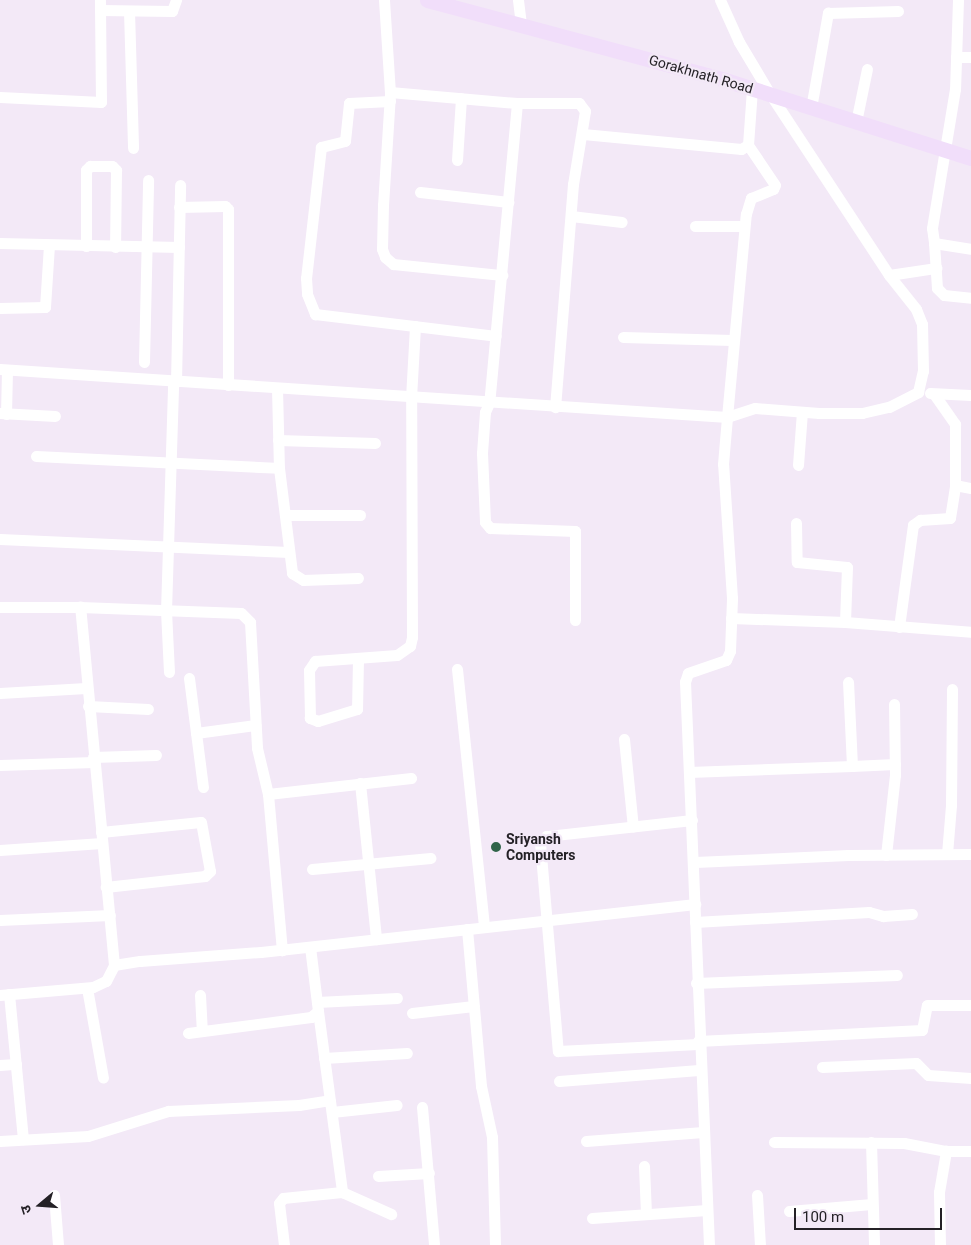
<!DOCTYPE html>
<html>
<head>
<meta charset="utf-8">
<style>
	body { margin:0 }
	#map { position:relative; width:971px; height:1245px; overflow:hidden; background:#f3e9f7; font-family:Roboto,"Noto Sans Devanagari",sans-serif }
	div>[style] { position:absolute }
	.street>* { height:11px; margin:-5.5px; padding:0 5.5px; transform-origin:5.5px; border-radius:5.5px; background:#fff }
	.secondary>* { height:15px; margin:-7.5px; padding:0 7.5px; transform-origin:7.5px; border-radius:7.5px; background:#f1defa }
	.dots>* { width:14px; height:14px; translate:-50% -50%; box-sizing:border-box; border:2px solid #f3e9f7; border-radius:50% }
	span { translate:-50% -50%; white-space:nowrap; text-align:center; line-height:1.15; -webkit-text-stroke:4.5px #f3e9f7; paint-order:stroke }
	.street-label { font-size:14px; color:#242126 }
	.poi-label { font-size:14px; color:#242126; font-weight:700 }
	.left { translate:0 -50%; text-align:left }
	.north { position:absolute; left:15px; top:1180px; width:50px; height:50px; -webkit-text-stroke:4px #f3e9f7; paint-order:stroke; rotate:252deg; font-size:14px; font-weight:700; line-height:20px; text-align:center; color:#242126 }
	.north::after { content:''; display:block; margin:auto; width:18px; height:22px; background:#242126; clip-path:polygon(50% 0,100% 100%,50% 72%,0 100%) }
	.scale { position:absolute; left:794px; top:1208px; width:148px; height:22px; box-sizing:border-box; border:2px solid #242126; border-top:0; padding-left:6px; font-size:15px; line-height:18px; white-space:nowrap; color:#242126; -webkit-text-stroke:4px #f3e9f7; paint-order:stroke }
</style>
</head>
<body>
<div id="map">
	<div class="street">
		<div style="left:384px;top:0;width:92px;rotate:86.3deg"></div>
		<div style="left:390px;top:92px;width:127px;rotate:5deg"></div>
		<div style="left:517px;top:103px;width:301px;rotate:95.3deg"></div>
		<div style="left:489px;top:403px;width:10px;rotate:114deg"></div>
		<div style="left:485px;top:412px;width:41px;rotate:94.2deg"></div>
		<div style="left:482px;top:453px;width:69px;rotate:87.5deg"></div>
		<div style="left:485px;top:522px;width:8px;rotate:50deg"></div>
		<div style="left:490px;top:528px;width:85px;rotate:2deg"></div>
		<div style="left:575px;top:531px;width:89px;rotate:90deg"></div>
		<div style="left:518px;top:0;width:23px;rotate:83deg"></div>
		<div style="left:958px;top:0;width:89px;rotate:91.9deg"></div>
		<div style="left:955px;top:89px;width:141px;rotate:99.4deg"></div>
		<div style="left:932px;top:228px;width:15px;rotate:82deg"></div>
		<div style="left:934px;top:243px;width:37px;rotate:9deg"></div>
		<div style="left:100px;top:10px;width:72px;rotate:0.8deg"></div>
		<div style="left:172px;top:11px;width:12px;rotate:-70deg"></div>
		<div style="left:129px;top:11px;width:137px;rotate:88.3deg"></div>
		<div style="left:956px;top:57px;width:15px"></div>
		<div style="left:390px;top:94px;width:111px;rotate:93.6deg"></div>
		<div style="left:383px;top:205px;width:44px;rotate:91.3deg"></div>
		<div style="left:382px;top:249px;width:9px;rotate:69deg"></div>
		<div style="left:385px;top:257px;width:11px;rotate:41deg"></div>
		<div style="left:393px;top:264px;width:110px;rotate:5.8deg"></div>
		<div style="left:0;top:97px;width:101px;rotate:2.8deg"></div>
		<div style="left:101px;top:102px;width:102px;rotate:-90.6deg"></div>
		<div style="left:390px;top:101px;width:41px;rotate:177.2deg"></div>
		<div style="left:349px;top:103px;width:38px;rotate:96deg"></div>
		<div style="left:345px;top:141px;width:25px;rotate:166deg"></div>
		<div style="left:321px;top:147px;width:132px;rotate:96.5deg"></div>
		<div style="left:306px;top:278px;width:16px;rotate:86deg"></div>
		<div style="left:307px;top:294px;width:22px;rotate:68deg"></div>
		<div style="left:315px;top:314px;width:182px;rotate:6.9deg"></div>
		<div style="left:517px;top:103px;width:62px"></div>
		<div style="left:579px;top:103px;width:10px;rotate:53deg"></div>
		<div style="left:585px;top:111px;width:74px;rotate:99.3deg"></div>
		<div style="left:573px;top:184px;width:224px;rotate:94.6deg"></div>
		<div style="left:811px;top:108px;width:97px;rotate:-79.9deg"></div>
		<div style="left:828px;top:13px;width:70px;rotate:-1.6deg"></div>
		<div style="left:856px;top:122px;width:54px;rotate:-78.3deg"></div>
		<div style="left:583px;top:134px;width:159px;rotate:5.4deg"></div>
		<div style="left:741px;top:149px;width:8px;rotate:-30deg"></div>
		<div style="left:748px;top:145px;width:56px;rotate:-85.9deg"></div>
		<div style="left:457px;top:160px;width:62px;rotate:-86.3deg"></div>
		<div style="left:420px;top:192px;width:89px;rotate:6.5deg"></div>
		<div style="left:179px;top:207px;width:46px;rotate:-1.2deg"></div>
		<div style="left:225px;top:206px;width:4px;rotate:45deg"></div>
		<div style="left:228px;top:209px;width:176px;rotate:90deg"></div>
		<div style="left:571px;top:216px;width:51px;rotate:6.7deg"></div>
		<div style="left:695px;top:226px;width:49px"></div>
		<div style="left:0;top:243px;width:179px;rotate:1.3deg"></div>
		<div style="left:934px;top:243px;width:45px;rotate:86.2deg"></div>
		<div style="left:937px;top:288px;width:10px;rotate:45deg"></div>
		<div style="left:944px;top:295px;width:27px;rotate:6deg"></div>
		<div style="left:86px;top:246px;width:76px;rotate:-90deg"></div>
		<div style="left:86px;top:170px;width:6px;rotate:-45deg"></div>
		<div style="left:90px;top:166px;width:22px"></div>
		<div style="left:112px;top:166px;width:6px;rotate:45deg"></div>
		<div style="left:116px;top:170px;width:77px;rotate:90.7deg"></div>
		<div style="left:889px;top:275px;width:48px;rotate:-8.5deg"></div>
		<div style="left:0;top:308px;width:45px;rotate:-1.3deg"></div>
		<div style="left:45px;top:307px;width:62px;rotate:-86.3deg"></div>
		<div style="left:623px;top:337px;width:109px;rotate:1.6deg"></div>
		<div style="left:144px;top:362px;width:182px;rotate:-88.7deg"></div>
		<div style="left:0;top:369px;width:729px;rotate:3.78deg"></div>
		<div style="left:727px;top:417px;width:204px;rotate:-84.7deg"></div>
		<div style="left:746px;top:214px;width:17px;rotate:-73deg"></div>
		<div style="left:751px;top:198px;width:24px;rotate:-22deg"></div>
		<div style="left:773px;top:189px;width:4px;rotate:-63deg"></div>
		<div style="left:775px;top:185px;width:48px;rotate:-124deg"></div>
		<div style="left:176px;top:382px;width:197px;rotate:-88.8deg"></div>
		<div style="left:277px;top:388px;width:80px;rotate:88.6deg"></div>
		<div style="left:279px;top:468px;width:106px;rotate:82.9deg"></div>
		<div style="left:292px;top:573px;width:13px;rotate:32deg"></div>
		<div style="left:303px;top:580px;width:55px;rotate:-2.1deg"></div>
		<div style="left:930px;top:393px;width:41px;rotate:2.8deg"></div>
		<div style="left:934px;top:394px;width:37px;rotate:55deg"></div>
		<div style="left:955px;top:424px;width:61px;rotate:90deg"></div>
		<div style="left:955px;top:485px;width:16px;rotate:11deg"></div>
		<div style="left:0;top:413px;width:55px;rotate:3.1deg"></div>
		<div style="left:6px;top:414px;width:44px;rotate:-88.7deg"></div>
		<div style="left:278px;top:440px;width:97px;rotate:1.8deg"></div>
		<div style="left:36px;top:456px;width:243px;rotate:2.8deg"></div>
		<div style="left:798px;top:465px;width:53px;rotate:-85.7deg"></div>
		<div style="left:285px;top:515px;width:75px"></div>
		<div style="left:796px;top:523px;width:39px;rotate:89deg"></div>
		<div style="left:797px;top:562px;width:50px;rotate:5.7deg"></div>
		<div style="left:847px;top:567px;width:55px;rotate:92.1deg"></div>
		<div style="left:0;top:539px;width:289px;rotate:2.6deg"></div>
		<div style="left:0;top:607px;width:80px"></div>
		<div style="left:731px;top:618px;width:114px;rotate:2deg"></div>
		<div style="left:845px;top:622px;width:126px;rotate:4.5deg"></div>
		<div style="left:899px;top:627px;width:103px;rotate:-82.2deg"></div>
		<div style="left:913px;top:525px;width:9px;rotate:-36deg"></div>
		<div style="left:920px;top:520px;width:30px;rotate:-4deg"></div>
		<div style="left:950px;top:518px;width:33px;rotate:-81deg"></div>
		<div style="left:358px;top:659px;width:50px;rotate:91.1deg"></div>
		<div style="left:357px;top:709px;width:41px;rotate:162.9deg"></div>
		<div style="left:318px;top:721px;width:9px;rotate:-159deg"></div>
		<div style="left:310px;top:718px;width:48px;rotate:-91.2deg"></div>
		<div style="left:309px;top:670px;width:11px;rotate:-56deg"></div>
		<div style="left:315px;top:661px;width:82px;rotate:-4.2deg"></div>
		<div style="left:397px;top:655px;width:16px;rotate:-35deg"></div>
		<div style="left:410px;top:646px;width:9px;rotate:-77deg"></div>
		<div style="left:412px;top:637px;width:239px;rotate:-90.2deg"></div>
		<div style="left:411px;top:398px;width:72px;rotate:-86.8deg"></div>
		<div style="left:457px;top:669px;width:259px;rotate:84deg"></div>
		<div style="left:169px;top:672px;width:61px;rotate:-92.8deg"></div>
		<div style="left:166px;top:611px;width:229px;rotate:-88.2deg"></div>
		<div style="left:189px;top:678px;width:110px;rotate:82.7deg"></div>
		<div style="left:0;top:693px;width:86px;rotate:-3.3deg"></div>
		<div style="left:88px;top:706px;width:60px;rotate:2.9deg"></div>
		<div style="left:196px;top:733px;width:60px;rotate:-7.7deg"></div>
		<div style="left:624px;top:739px;width:88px;rotate:84.2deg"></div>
		<div style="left:93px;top:757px;width:63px;rotate:-1.8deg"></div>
		<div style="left:0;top:765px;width:94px;rotate:-1.8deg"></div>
		<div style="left:852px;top:766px;width:43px;rotate:-2.7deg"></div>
		<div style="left:689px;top:772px;width:163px;rotate:-2.1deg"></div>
		<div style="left:852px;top:766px;width:84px;rotate:-92.7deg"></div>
		<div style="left:360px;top:783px;width:157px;rotate:84.1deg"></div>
		<div style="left:268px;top:794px;width:144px;rotate:-6.4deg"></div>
		<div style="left:692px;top:820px;width:147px;rotate:173.7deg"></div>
		<div style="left:546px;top:836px;width:9px;rotate:131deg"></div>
		<div style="left:540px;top:843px;width:209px;rotate:85.1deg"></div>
		<div style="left:558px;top:1051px;width:140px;rotate:-2.9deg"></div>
		<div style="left:101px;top:832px;width:100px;rotate:-5.7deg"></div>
		<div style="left:201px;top:822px;width:50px;rotate:79.6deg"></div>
		<div style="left:210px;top:871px;width:7px;rotate:135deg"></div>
		<div style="left:205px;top:876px;width:100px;rotate:173.7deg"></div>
		<div style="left:0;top:850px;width:102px;rotate:-3.9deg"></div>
		<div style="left:947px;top:854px;width:49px;rotate:-85.3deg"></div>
		<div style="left:951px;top:805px;width:116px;rotate:-89.5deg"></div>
		<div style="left:886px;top:855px;width:81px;rotate:-83.6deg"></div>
		<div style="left:895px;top:775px;width:71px;rotate:-90.8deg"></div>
		<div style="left:695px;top:862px;width:153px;rotate:-2.6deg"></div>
		<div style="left:848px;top:855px;width:123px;rotate:-0.5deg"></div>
		<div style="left:312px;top:869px;width:119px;rotate:-5.3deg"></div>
		<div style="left:0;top:920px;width:110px;rotate:-2.6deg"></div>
		<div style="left:695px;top:922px;width:174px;rotate:-3.3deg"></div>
		<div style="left:869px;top:912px;width:15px;rotate:16deg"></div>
		<div style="left:883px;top:916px;width:29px;rotate:-4deg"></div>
		<div style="left:467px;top:929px;width:158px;rotate:84.9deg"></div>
		<div style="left:481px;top:1086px;width:52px;rotate:77.8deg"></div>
		<div style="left:492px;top:1137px;width:108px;rotate:88.4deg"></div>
		<div style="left:114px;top:965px;width:360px;rotate:-95.4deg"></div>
		<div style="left:80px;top:607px;width:161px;rotate:2.1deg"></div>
		<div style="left:241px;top:613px;width:13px;rotate:45deg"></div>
		<div style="left:250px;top:622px;width:126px;rotate:86.8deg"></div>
		<div style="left:257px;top:748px;width:47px;rotate:76.6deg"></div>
		<div style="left:268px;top:794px;width:157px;rotate:84.9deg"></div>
		<div style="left:696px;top:983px;width:201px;rotate:-2.3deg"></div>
		<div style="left:87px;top:988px;width:91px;rotate:79.9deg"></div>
		<div style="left:9px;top:994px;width:146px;rotate:84.5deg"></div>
		<div style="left:0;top:995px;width:93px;rotate:-4.9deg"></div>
		<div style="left:93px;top:987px;width:14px;rotate:-25deg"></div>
		<div style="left:106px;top:981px;width:18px;rotate:-63deg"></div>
		<div style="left:114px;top:965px;width:26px;rotate:-9deg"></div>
		<div style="left:140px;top:961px;width:121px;rotate:-4.3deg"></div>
		<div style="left:261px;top:952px;width:437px;rotate:-6.3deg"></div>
		<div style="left:200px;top:995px;width:36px;rotate:87deg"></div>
		<div style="left:317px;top:1002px;width:80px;rotate:-2.9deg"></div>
		<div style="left:318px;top:1011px;width:183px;rotate:82.4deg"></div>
		<div style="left:412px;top:1013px;width:62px;rotate:-6.4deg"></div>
		<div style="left:188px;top:1033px;width:124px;rotate:-7.4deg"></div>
		<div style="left:311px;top:1017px;width:9px;rotate:-41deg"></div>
		<div style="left:318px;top:1011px;width:64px;rotate:-97.1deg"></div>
		<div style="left:698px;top:1041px;width:224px;rotate:-2.8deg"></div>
		<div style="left:922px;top:1030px;width:25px;rotate:-79deg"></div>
		<div style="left:927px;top:1005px;width:44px"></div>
		<div style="left:324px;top:1058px;width:83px;rotate:-3.4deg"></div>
		<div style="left:0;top:1065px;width:16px;rotate:-4deg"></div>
		<div style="left:822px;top:1067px;width:94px;rotate:-2.4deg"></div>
		<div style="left:916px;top:1063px;width:17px;rotate:45deg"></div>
		<div style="left:928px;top:1075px;width:43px;rotate:4deg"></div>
		<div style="left:559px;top:1081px;width:140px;rotate:-4.5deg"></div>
		<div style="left:422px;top:1107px;width:139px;rotate:85deg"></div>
		<div style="left:332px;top:1112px;width:65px;rotate:-6.1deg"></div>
		<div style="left:0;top:1141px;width:88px;rotate:-3.3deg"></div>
		<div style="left:88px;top:1136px;width:84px;rotate:-17.4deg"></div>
		<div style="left:168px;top:1111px;width:131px;rotate:-2.6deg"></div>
		<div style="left:299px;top:1105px;width:31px;rotate:-9deg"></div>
		<div style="left:586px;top:1141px;width:117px;rotate:-4.4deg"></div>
		<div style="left:774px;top:1142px;width:130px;rotate:0.4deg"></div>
		<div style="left:904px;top:1143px;width:43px;rotate:10.8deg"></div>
		<div style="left:946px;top:1151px;width:25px"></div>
		<div style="left:871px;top:1142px;width:103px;rotate:88.3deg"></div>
		<div style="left:644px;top:1166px;width:48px;rotate:87.6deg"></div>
		<div style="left:378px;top:1176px;width:51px;rotate:-3.4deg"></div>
		<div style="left:54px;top:1195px;width:50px;rotate:85.4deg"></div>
		<div style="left:757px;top:1195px;width:50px;rotate:86.6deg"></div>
		<div style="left:789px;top:1211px;width:83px;rotate:-4.8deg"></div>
		<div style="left:592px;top:1218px;width:115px;rotate:-4deg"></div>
		<div style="left:284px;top:1245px;width:42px;rotate:-96.8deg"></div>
		<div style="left:279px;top:1203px;width:6px;rotate:-51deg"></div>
		<div style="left:283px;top:1198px;width:59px;rotate:-5.8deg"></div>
		<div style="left:342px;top:1192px;width:54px;rotate:24.2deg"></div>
		<div style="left:709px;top:1245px;width:564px;rotate:-92.44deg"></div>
		<div style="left:685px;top:682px;width:9px;rotate:-72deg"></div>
		<div style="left:688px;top:673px;width:40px;rotate:-18.9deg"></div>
		<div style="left:726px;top:660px;width:10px;rotate:-66deg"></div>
		<div style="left:730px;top:651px;width:53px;rotate:-87.8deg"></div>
		<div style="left:732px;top:598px;width:134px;rotate:-93.8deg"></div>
		<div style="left:723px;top:464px;width:47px;rotate:-85.1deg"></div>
		<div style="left:727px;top:417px;width:29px;rotate:-18deg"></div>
		<div style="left:755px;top:408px;width:64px;rotate:4.5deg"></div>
		<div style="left:819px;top:413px;width:43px"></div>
		<div style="left:862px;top:413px;width:28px;rotate:-13deg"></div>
		<div style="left:889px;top:407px;width:33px;rotate:-27deg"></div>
		<div style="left:918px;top:392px;width:22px;rotate:-77deg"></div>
		<div style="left:923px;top:371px;width:47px;rotate:-91.2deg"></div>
		<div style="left:922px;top:324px;width:16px;rotate:-112deg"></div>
		<div style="left:916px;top:309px;width:43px;rotate:-128.5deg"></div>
		<div style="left:889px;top:275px;width:217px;rotate:-123.3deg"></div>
		<div style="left:770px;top:94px;width:61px;rotate:-120.8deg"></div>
		<div style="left:739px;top:42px;width:46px;rotate:-114.3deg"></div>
		<div style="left:940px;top:1245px;width:53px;rotate:-91.1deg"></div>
		<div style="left:939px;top:1192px;width:42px;rotate:-80.3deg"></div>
	</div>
	<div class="secondary">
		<div style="left:427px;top:0;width:309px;rotate:15deg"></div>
		<div style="left:725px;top:80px;width:258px;rotate:17.6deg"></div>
	</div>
	<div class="dots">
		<div style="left:496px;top:847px;background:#2f6449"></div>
	</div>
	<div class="street-label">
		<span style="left:701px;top:74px;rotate:16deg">Gorakhnath Road</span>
	</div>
	<div class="poi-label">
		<span class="left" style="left:506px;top:847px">Sriyansh<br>Computers</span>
	</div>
	<div class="north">उ</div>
	<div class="scale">100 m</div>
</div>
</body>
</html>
